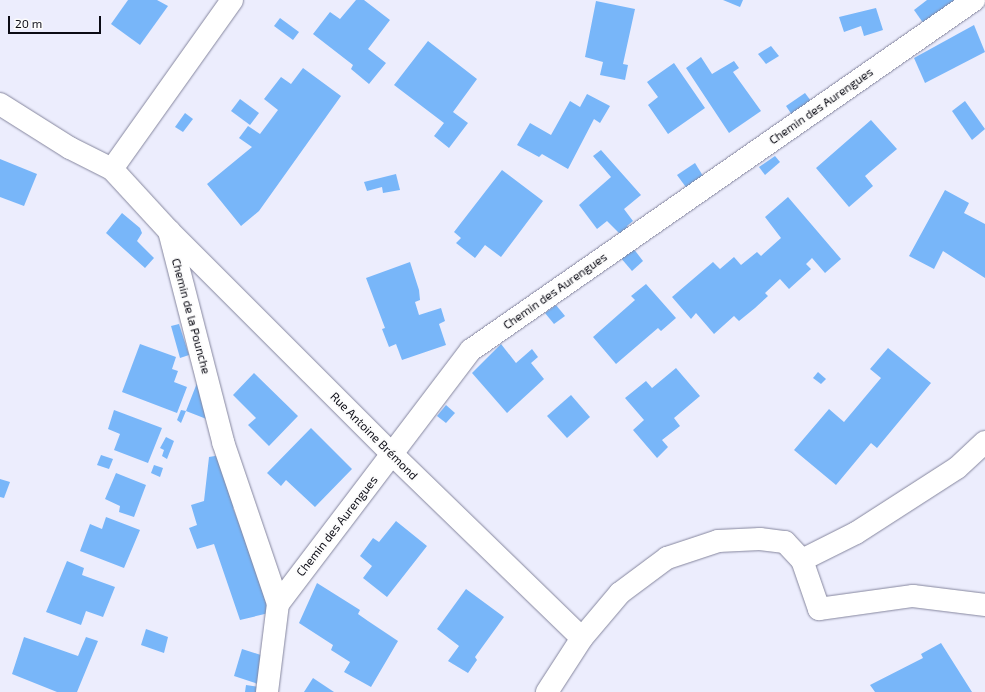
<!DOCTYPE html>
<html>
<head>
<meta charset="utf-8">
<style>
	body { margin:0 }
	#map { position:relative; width:985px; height:692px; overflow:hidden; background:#ecedfd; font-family:"Exo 2",sans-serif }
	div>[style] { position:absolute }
	.building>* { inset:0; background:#78b6f9 }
	.roads { filter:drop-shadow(0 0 1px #85869e) drop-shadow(0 0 1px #85869e) }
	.minor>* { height:22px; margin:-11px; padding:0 11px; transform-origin:11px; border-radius:11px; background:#fff }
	span { translate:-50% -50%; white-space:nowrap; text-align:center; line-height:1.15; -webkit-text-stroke:3.5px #fcfcfc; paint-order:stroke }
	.street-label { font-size:12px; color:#0b0b14 }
	.scale { position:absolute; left:8px; top:16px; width:93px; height:18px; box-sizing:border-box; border:2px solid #0b0b14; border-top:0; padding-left:5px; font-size:12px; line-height:14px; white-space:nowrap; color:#0b0b14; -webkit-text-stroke:3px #fcfcfc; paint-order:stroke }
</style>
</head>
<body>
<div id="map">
	<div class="building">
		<div style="clip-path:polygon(128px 0,157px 0,168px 6px,140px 45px,111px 24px)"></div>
		<div style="clip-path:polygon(356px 0,364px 0,390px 20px,368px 49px,386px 63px,369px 84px,351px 69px,353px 65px,313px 34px,330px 12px,340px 19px)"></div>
		<div style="clip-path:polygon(723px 0,743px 0,740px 7px)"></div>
		<div style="clip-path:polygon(927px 0,966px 0,926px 27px,914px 10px)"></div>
		<div style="clip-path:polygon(596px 1px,635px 9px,623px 64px,628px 65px,625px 80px,600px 75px,603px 62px,585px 57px)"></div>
		<div style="clip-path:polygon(876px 8px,883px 30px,864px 36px,861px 26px,844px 32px,839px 17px)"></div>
		<div style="clip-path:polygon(280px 18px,299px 32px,293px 40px,274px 26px)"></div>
		<div style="clip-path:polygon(974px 25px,985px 52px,925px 83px,914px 58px)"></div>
		<div style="clip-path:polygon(428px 41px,477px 79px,453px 112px,468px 123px,449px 148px,434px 136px,444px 123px,394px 85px)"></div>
		<div style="clip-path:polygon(771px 46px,779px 56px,766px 64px,758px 54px)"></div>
		<div style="clip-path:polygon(701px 57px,712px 74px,734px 61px,739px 68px,733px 72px,761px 111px,729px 133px,686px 68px)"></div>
		<div style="clip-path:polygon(674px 63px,705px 108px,668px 134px,648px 105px,658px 97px,647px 82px)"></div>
		<div style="clip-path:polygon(303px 68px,341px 96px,259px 211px,241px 226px,207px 184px,252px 147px,239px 138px,248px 126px,260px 134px,278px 110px,264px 99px,281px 77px,291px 84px)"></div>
		<div style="clip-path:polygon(805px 93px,814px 105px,794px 118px,786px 106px)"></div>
		<div style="clip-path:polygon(587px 94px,610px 106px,600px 123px,594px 119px,568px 169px,542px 154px,539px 157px,517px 145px,530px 123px,551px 135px,570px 101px,580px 107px)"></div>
		<div style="clip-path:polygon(240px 99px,259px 113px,250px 125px,231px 111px)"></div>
		<div style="clip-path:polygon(965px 101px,985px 129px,972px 140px,952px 111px)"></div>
		<div style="clip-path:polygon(185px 113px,193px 119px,183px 132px,175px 127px)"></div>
		<div style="clip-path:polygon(871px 120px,897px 149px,865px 176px,873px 186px,849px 207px,816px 168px)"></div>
		<div style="clip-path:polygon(601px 150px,641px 195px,624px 209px,633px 221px,627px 226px,630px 232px,623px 237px,607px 221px,597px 229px,579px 205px,611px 177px,593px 156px)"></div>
		<div style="clip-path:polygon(775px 156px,780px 162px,765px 175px,759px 167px)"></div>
		<div style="clip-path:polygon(0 159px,37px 174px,24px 206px,0 197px)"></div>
		<div style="clip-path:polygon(695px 163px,703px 176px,688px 190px,677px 175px)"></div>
		<div style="clip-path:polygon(502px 170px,543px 201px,501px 257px,485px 245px,475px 258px,456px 243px,461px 238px,454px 232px)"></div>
		<div style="clip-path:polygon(396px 174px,400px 190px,383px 193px,382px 187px,367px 191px,364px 182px)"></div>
		<div style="clip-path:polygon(945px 190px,969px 203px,964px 213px,985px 224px,985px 278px,943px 251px,934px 269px,909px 256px)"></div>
		<div style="clip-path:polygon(788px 197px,841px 259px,825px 273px,812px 258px,806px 264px,811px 269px,789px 289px,780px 279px,765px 293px,768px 296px,755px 308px,739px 321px,734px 316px,714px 334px,696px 313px,691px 319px,672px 297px,713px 262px,720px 269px,734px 257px,741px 265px,757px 252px,761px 256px,781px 238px,765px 217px)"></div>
		<div style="clip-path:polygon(122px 213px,140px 228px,142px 233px,137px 241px,154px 258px,145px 268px,106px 233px)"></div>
		<div style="clip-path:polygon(633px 248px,643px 261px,632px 271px,620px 257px)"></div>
		<div style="clip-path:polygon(410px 262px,419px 290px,420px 300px,415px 302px,419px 315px,441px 308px,445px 321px,439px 324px,446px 345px,402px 360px,396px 344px,389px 347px,382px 329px,385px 328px,366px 278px)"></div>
		<div style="clip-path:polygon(646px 284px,676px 318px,661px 331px,658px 328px,616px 364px,593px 337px,635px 300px,631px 296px)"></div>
		<div style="clip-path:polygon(556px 305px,565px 316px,554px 324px,545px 313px)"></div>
		<div style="clip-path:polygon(179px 324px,189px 355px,180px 358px,171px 326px)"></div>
		<div style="clip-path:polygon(140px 344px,176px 357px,172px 369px,178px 371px,174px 382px,187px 387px,177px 413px,122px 392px)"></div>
		<div style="clip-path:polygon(501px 344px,516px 363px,532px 349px,538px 357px,531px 363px,544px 379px,507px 413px,472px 373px)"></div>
		<div style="clip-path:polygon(888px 348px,931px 383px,877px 448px,871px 443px,836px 485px,794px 450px,829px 409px,844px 422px,881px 378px,870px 369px)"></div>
		<div style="clip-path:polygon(676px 368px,700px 396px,674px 418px,680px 426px,662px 440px,668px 447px,657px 458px,633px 430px,644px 420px,625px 398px,646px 381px,652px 388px)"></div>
		<div style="clip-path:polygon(818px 372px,826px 379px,821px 384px,813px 378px)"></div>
		<div style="clip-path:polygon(254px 373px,298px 416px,269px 446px,248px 425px,256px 418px,233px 395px)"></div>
		<div style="clip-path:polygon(197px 383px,209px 420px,186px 411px,181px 423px,177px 420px,181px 410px,186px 411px)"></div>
		<div style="clip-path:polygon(571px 395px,590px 417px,567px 438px,547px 416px)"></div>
		<div style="clip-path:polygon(446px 405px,455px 413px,446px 423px,437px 416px)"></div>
		<div style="clip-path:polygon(114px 410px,162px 428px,148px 463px,114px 450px,120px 434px,108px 429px)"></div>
		<div style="clip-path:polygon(311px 428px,352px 469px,315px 507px,286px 480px,281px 486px,267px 473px)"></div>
		<div style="clip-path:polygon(166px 437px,174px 441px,167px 459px,162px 456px,164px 450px,160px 448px)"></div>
		<div style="clip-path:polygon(101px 455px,113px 459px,109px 469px,97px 465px)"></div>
		<div style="clip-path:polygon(221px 455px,237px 507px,233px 508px,239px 523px,242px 522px,269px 613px,240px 620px,214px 544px,197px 549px,189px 528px,197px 525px,191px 505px,204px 501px,209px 457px)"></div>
		<div style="clip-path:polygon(154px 465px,163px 468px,160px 477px,151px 473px)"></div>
		<div style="clip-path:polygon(116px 473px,146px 485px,134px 517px,119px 512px,120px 506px,105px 499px)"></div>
		<div style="clip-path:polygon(0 479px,10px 482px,4px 498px,0 497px)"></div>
		<div style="clip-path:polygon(106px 517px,140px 530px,124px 568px,80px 551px,90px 524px,102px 529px)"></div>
		<div style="clip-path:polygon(396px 521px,427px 546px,387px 597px,363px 578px,372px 566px,360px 556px,373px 538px,379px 542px)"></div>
		<div style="clip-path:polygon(67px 561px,84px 568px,82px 575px,115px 587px,103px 617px,86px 611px,81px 625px,46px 612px)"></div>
		<div style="clip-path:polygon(317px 583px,360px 610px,358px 614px,368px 621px,398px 641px,371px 687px,344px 672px,350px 662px,331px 650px,333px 645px,299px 623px)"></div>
		<div style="clip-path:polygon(466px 589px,504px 617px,475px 657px,477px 660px,468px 673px,448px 661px,459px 646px,437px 629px)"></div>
		<div style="clip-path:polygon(146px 629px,168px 637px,164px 653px,141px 645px)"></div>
		<div style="clip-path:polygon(24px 637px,78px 656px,86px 637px,98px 641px,77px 692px,57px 692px,12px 674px)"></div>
		<div style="clip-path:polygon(941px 643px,972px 692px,875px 692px,870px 685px,923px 658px,921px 654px)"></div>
		<div style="clip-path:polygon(242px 649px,267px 657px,261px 685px,234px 676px)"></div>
		<div style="clip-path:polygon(313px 678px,334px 692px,304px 692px)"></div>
		<div style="clip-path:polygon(246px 685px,260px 687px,260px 692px,245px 692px)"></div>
	</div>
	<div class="roads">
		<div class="minor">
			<div style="left:0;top:104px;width:83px;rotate:32.2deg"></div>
			<div style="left:70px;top:148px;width:47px;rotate:26.6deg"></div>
			<div style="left:112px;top:169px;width:84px;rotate:47.4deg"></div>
			<div style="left:169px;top:231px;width:218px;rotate:75.6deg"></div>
			<div style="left:223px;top:442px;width:171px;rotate:71.2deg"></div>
			<div style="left:112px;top:169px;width:207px;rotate:-54.6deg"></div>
			<div style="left:170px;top:232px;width:315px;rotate:45deg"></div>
			<div style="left:393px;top:455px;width:263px;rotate:44.1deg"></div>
			<div style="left:802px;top:560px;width:52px;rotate:70.9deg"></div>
			<div style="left:819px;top:609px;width:95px;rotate:-7.9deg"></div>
			<div style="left:913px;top:596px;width:73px;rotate:7.1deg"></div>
			<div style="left:267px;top:692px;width:89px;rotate:-82.9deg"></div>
			<div style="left:278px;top:604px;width:319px;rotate:-52.8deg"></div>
			<div style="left:471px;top:350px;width:613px;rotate:-34.83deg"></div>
			<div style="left:547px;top:692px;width:64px;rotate:-57.1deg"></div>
			<div style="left:582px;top:638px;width:59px;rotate:-49.8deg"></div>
			<div style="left:620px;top:593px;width:59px;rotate:-36.7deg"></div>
			<div style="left:667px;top:558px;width:54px;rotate:-18.4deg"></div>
			<div style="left:718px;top:541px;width:42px;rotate:-2.7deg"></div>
			<div style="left:760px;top:539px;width:25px;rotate:7deg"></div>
			<div style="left:785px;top:542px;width:25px;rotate:47deg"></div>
			<div style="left:802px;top:560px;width:60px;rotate:-26.6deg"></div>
			<div style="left:856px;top:533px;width:120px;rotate:-32.8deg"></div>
			<div style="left:957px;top:468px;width:38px;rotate:-43deg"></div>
		</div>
	</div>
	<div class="street-label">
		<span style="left:821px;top:106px;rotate:-35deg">Chemin des Aurengues</span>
		<span style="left:555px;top:291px;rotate:-35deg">Chemin des Aurengues</span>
		<span style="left:191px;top:316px;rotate:75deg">Chemin de la Pounche</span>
		<span style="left:374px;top:436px;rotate:45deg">Rue Antoine Brémond</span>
		<span style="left:337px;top:526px;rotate:-52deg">Chemin des Aurengues</span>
	</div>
	<div class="scale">20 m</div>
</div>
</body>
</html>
